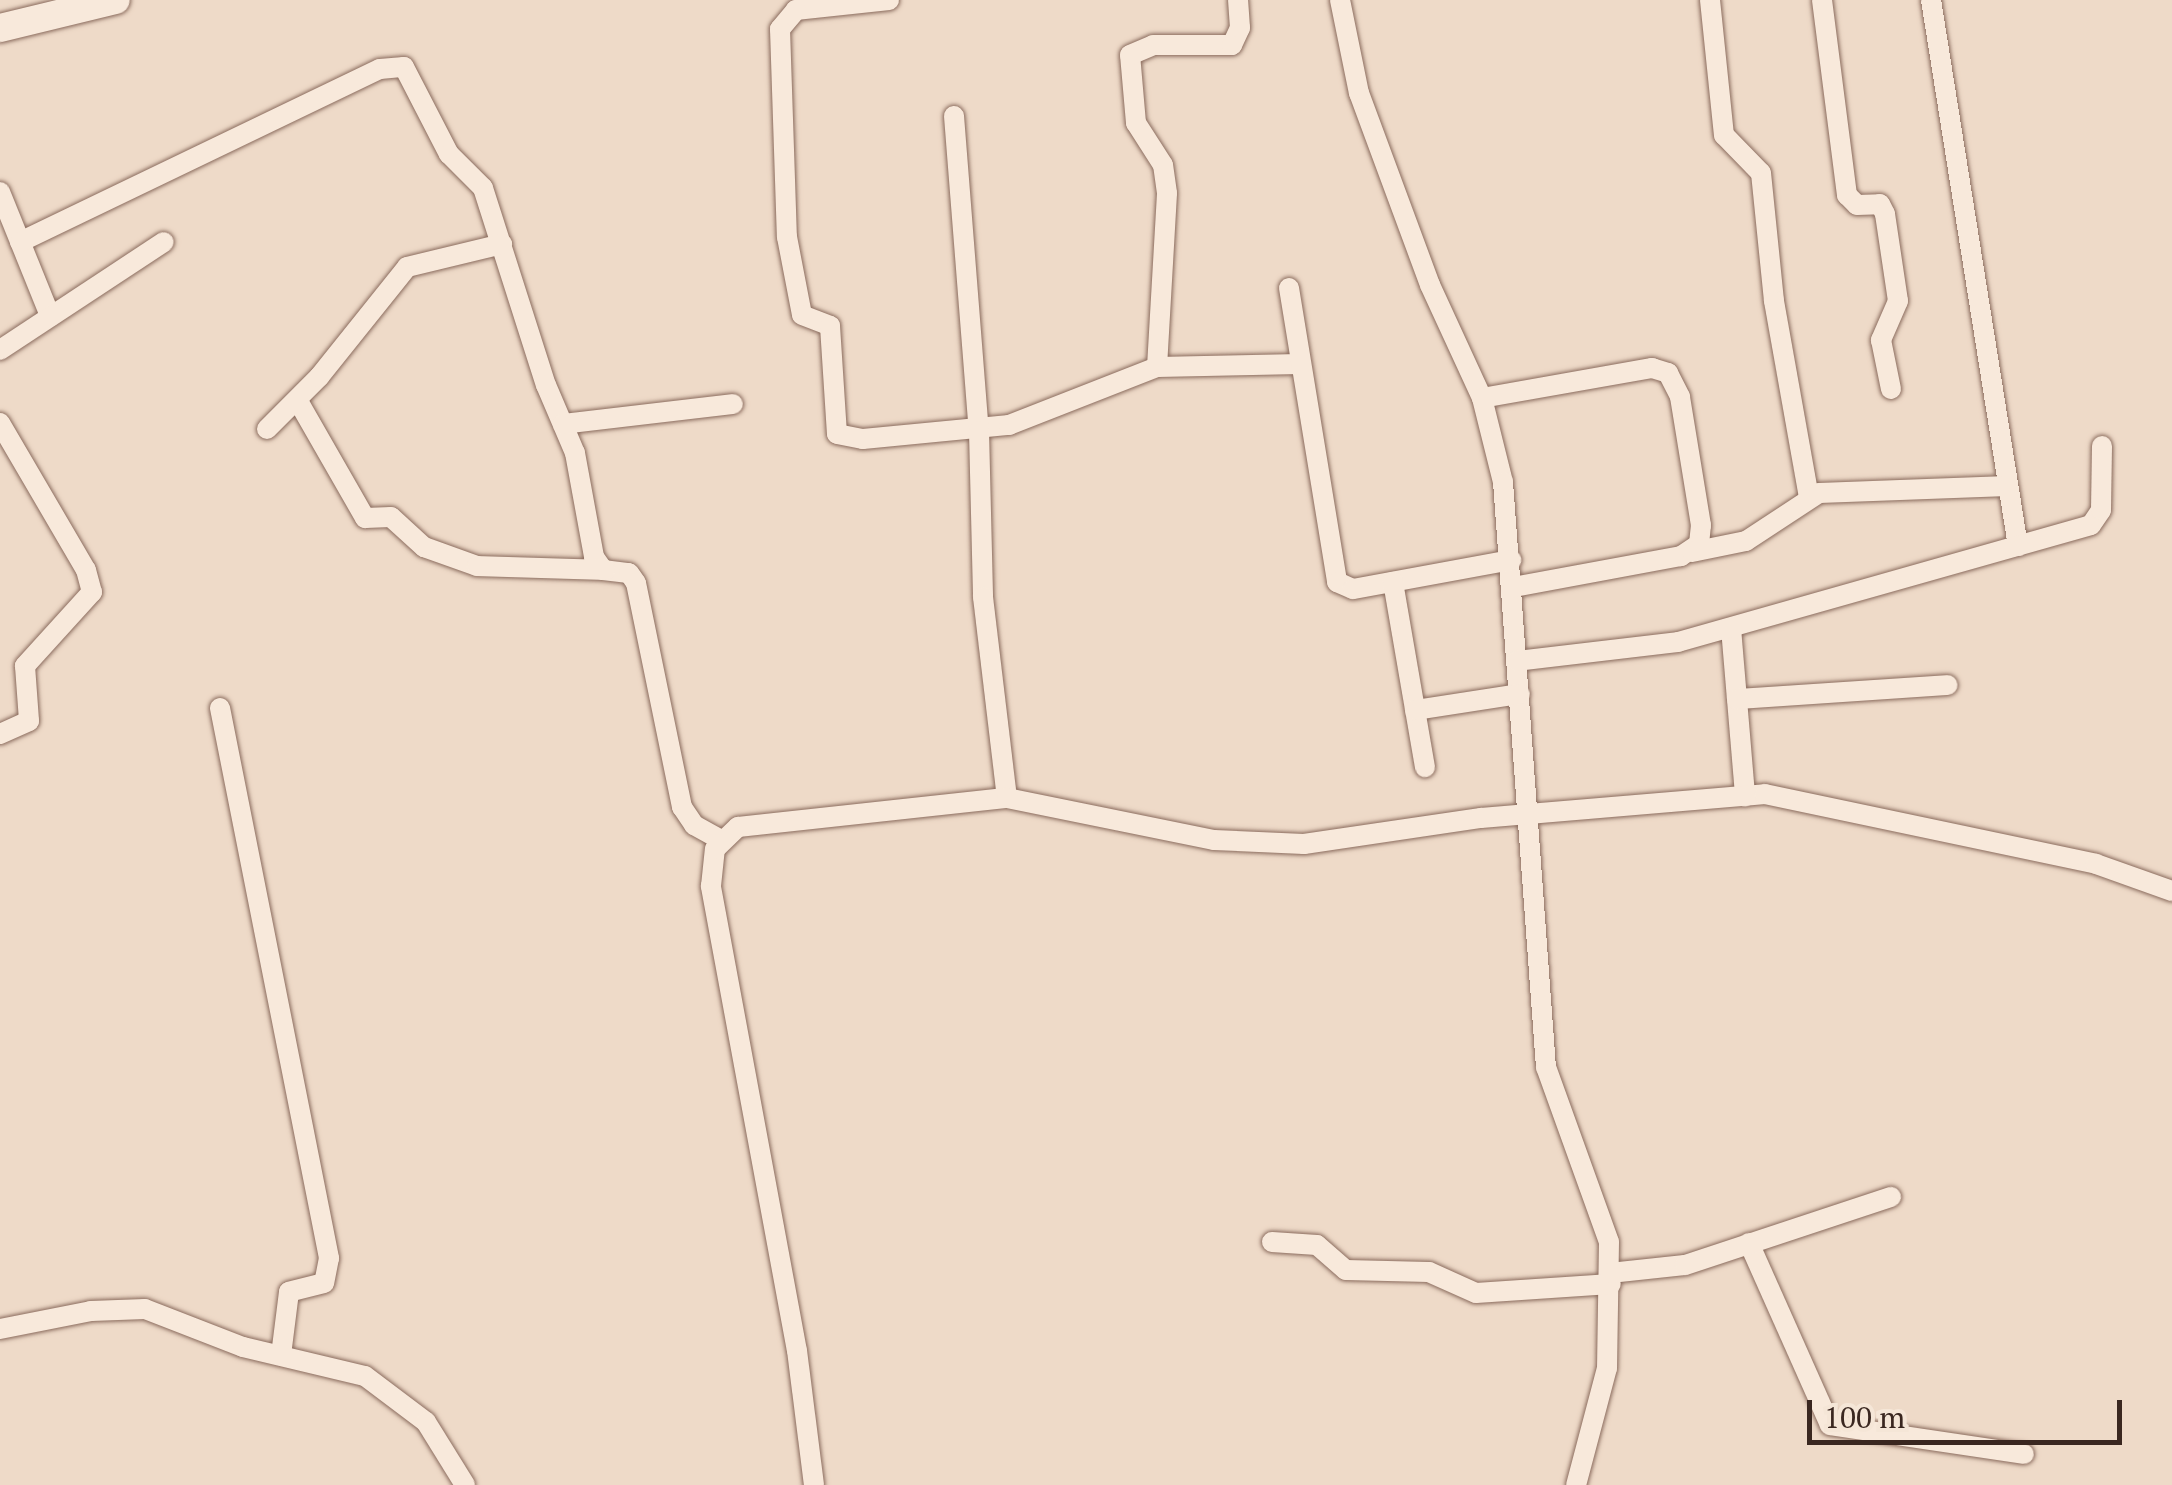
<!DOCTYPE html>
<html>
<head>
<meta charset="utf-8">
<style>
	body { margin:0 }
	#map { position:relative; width:2172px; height:1485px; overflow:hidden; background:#eedac8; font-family:"PT Serif",serif }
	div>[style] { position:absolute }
	.roads { filter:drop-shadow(0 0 2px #8a6b5d) drop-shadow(0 0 2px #8a6b5d) }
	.minor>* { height:20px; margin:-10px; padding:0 10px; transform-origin:10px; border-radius:10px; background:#f8e9db }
	.tertiary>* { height:28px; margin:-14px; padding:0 14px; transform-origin:14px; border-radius:14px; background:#f8e9db }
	span { translate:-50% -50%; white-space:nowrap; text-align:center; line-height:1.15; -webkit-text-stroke:10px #f5e6d7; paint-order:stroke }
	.scale { position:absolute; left:1807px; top:1400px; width:315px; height:45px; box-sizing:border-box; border:5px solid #3a2720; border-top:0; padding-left:12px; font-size:30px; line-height:35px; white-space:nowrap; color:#3a2720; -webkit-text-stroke:8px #f5e6d7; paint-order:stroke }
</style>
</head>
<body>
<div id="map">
	<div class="roads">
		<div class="minor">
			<div style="left:889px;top:0;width:94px;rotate:173.9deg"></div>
			<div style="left:796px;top:10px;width:25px;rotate:130deg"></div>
			<div style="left:780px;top:29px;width:208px;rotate:88.1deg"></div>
			<div style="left:787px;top:237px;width:79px;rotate:79.1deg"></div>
			<div style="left:802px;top:315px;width:30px;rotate:21deg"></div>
			<div style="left:830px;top:326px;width:108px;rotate:86.3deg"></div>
			<div style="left:837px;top:434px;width:26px;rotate:11deg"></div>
			<div style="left:863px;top:439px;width:147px;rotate:-5.5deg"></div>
			<div style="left:1009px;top:425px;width:159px;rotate:-21.4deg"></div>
			<div style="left:1157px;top:367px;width:143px;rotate:-1.2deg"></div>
			<div style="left:1340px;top:0;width:95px;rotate:78.5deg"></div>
			<div style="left:1359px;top:93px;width:205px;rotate:69.7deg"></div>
			<div style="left:1430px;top:285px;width:124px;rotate:65.3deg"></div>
			<div style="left:1482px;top:398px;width:87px;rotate:76deg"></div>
			<div style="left:1503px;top:482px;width:587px;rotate:85.8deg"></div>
			<div style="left:1546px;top:1067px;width:186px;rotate:70.2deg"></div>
			<div style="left:1609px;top:1242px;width:126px;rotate:90.9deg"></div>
			<div style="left:1607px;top:1368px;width:121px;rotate:104.8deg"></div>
			<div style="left:1710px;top:0;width:136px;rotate:84.1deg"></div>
			<div style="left:1724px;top:135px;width:53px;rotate:45.8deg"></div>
			<div style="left:1761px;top:173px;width:129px;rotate:84.2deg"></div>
			<div style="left:1774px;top:301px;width:199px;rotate:79.9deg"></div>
			<div style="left:1822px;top:0;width:197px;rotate:82.7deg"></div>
			<div style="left:1847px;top:195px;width:14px;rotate:45deg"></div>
			<div style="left:1857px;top:205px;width:23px;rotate:-2deg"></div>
			<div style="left:1880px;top:204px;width:11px;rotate:63deg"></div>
			<div style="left:1885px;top:214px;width:88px;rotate:81.5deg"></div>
			<div style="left:1898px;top:301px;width:43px;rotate:113.6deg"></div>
			<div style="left:1881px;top:340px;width:50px;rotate:78.5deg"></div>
			<div style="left:1931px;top:0;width:553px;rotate:80.95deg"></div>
			<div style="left:954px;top:116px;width:316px;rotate:85.5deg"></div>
			<div style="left:979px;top:431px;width:166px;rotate:88.6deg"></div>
			<div style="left:983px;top:597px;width:202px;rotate:83.2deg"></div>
			<div style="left:0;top:192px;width:134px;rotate:68deg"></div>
			<div style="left:20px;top:242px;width:399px;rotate:-25.7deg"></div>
			<div style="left:380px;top:69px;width:24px;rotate:-5deg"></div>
			<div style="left:404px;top:67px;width:98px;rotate:62.7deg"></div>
			<div style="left:449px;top:154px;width:48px;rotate:45deg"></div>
			<div style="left:483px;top:188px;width:207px;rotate:72.3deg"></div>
			<div style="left:546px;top:385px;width:74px;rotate:66.9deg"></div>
			<div style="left:575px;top:453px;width:106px;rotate:79.6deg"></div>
			<div style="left:594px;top:557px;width:16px;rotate:55deg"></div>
			<div style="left:603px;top:570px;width:26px;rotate:7deg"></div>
			<div style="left:629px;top:573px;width:12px;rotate:55deg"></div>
			<div style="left:636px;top:583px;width:229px;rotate:78.4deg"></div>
			<div style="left:682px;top:807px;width:22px;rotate:56deg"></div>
			<div style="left:694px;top:825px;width:31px;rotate:29deg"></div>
			<div style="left:1289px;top:288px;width:298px;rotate:80.7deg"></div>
			<div style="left:1337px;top:582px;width:17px;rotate:24deg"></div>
			<div style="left:1353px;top:589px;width:161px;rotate:-10.4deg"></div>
			<div style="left:0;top:350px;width:196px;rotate:-33.4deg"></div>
			<div style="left:1157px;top:367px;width:174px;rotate:-86.7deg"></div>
			<div style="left:1167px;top:193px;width:28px;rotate:-98deg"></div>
			<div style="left:1163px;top:165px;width:50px;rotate:-122.7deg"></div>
			<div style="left:1136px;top:123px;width:68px;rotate:-95deg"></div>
			<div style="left:1130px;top:55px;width:25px;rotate:-23deg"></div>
			<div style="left:1153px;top:45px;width:79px"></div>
			<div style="left:1232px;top:45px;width:19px;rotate:-65deg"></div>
			<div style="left:1240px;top:28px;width:28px;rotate:-94deg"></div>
			<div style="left:1482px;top:398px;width:173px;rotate:-10deg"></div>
			<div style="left:1652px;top:368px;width:17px;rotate:17deg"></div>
			<div style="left:1668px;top:373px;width:27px;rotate:63deg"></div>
			<div style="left:1680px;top:397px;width:130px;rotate:80.7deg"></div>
			<div style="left:1701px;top:525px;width:19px;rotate:96deg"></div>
			<div style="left:1699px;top:544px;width:22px;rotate:146deg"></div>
			<div style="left:1681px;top:556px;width:171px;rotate:169.5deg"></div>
			<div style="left:298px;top:401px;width:135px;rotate:60.2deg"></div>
			<div style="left:365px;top:518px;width:26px;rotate:-2deg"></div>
			<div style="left:391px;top:517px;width:45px;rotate:42.3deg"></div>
			<div style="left:424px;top:547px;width:56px;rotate:19.7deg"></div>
			<div style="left:477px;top:566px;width:128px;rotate:1.8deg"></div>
			<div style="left:0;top:423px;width:170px;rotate:59.7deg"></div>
			<div style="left:86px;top:570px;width:23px;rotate:75deg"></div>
			<div style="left:92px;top:592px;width:100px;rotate:132.2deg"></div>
			<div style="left:25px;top:666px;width:55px;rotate:85.8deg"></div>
			<div style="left:29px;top:721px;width:32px;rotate:156deg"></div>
			<div style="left:563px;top:424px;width:171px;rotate:-6.7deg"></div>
			<div style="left:267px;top:429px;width:74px;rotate:-45deg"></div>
			<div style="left:319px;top:377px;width:141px;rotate:-51.3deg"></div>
			<div style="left:407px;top:267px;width:98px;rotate:-13.6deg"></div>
			<div style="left:1692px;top:552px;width:55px;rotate:-11.5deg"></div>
			<div style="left:1746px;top:541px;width:87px;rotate:-33.3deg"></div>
			<div style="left:1819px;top:493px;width:189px;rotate:-2.1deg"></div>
			<div style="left:1393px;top:582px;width:188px;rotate:80.2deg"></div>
			<div style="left:1731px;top:628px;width:169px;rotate:85.2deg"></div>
			<div style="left:1517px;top:661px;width:162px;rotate:-6.7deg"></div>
			<div style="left:1678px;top:642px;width:429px;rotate:-15.8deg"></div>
			<div style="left:2091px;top:525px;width:18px;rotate:-56deg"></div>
			<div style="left:2101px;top:510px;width:64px;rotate:-89.1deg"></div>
			<div style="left:1737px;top:699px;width:211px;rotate:-3.8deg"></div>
			<div style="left:220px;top:708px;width:561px;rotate:78.79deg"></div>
			<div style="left:329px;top:1258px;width:25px;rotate:101deg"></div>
			<div style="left:324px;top:1283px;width:36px;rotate:166deg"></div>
			<div style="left:289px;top:1292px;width:64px;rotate:97.2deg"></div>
			<div style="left:1415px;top:710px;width:106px;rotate:-8.7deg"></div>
			<div style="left:1272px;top:1242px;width:45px;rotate:3.8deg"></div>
			<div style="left:1317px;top:1245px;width:38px;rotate:41deg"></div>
			<div style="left:1346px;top:1270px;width:83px;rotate:1.4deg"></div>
			<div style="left:1429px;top:1272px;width:51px;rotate:24.1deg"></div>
			<div style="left:1476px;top:1293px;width:135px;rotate:-3.8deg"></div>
			<div style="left:1749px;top:1243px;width:199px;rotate:66deg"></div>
			<div style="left:1830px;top:1425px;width:196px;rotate:8.5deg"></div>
			<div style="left:1610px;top:1273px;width:75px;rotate:-6.1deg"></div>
			<div style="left:1685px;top:1265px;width:217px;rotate:-18.3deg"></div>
			<div style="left:0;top:1329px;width:93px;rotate:-11.2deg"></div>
			<div style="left:91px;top:1311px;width:54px;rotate:-2.1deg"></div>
			<div style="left:145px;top:1309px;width:105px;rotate:21.2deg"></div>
			<div style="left:243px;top:1347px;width:125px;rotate:13.4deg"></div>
			<div style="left:365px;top:1376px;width:76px;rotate:37deg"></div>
			<div style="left:426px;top:1422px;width:74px;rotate:58.2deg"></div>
			<div style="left:814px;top:1485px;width:135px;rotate:-97.2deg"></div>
			<div style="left:797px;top:1351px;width:473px;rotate:-100.5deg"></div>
			<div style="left:711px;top:886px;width:37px;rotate:-84deg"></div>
			<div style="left:715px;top:849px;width:32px;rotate:-44deg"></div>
			<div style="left:738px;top:827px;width:271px;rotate:-6.2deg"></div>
			<div style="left:1007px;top:798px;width:211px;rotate:11.5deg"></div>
			<div style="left:1214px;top:840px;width:90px;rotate:2.5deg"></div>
			<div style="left:1304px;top:844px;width:179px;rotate:-8.4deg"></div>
			<div style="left:1481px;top:818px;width:285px;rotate:-4.8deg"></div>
			<div style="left:1765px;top:794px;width:338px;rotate:11.9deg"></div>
			<div style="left:2096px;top:864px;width:81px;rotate:19.6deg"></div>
		</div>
		<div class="tertiary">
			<div style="left:0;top:28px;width:119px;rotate:-13.6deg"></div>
		</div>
	</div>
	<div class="scale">100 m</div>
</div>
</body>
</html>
